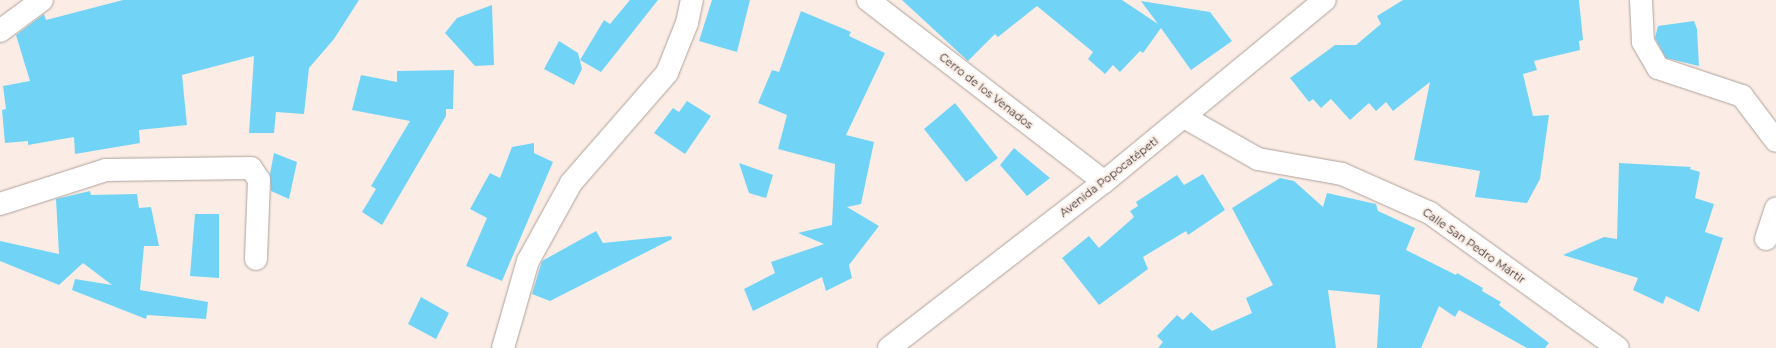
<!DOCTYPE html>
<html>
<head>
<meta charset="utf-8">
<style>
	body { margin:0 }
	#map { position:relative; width:1776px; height:348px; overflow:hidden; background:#fbede6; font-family:Montserrat,sans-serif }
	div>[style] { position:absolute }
	.building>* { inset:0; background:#71d4f6 }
	.roads { filter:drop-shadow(0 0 1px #aea19b) drop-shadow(0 0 1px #aea19b) }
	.minor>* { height:22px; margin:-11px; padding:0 11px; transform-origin:11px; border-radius:11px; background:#fff }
	.secondary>* { height:22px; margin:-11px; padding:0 11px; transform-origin:11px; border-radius:11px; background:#fff }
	span { translate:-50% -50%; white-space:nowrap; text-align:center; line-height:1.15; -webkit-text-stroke:4px #fbede6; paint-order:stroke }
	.street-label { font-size:11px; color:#37312f }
</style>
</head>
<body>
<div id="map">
	<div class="building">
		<div style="clip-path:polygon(123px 0,359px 0,334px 39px,309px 68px,304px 114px,276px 112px,274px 133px,249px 133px,254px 56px,182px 75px,187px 125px,139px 130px,140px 143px,75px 154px,74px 137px,28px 145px,28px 141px,5px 143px,2px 110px,6px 109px,3px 86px,30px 81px,16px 35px,44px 14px,46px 20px)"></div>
		<div style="clip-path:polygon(630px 0,658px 0,601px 72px,580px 60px,604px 20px,610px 24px)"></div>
		<div style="clip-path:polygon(712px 0,750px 0,737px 52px,699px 41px)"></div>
		<div style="clip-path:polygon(902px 0,1122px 0,1158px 24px,1141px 1px,1210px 12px,1232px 41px,1191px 70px,1161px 28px,1143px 53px,1140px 51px,1120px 72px,1113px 65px,1105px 74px,1088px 59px,1093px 52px,1037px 6px,998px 37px,995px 34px,968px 61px)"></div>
		<div style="clip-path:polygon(1403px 0,1579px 0,1583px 40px,1579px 41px,1580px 50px,1534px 61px,1537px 70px,1523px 74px,1533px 116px,1549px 115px,1540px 179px,1527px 203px,1475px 197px,1480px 171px,1414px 160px,1430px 82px,1393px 111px,1386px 102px,1376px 111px,1369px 103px,1350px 120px,1331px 99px,1321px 108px,1313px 99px,1309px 102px,1290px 78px,1335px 45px,1356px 45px,1381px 24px,1377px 16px)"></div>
		<div style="clip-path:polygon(492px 5px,494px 65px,475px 66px,445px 33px,457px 18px)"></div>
		<div style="clip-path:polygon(801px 11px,851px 32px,849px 36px,885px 53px,846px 135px,874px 142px,861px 204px,847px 207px,879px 226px,849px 265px,852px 278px,826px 291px,822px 277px,753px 311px,744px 289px,775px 273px,771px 262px,824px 244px,798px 233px,832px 225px,835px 164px,778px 149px,787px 115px,758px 103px,772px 70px,779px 72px)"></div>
		<div style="clip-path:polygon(1694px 21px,1697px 29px,1699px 66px,1666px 58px,1655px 38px,1658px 26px)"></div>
		<div style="clip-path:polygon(559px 41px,578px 53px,582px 69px,574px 85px,544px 69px)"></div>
		<div style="clip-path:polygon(454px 70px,453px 109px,446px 109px,446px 116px,382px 225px,362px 212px,376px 189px,371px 186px,410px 121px,352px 110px,361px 75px,397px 82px,397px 71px)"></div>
		<div style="clip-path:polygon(687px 101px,711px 116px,685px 154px,654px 133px,673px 108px,679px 112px)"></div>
		<div style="clip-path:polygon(955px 103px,998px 158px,966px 182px,924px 129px)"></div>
		<div style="clip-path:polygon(534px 143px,534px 153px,553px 162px,502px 281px,466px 266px,487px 218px,470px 209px,490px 173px,500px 178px,512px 147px)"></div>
		<div style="clip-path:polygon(1014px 148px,1050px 178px,1027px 196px,1000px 165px)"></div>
		<div style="clip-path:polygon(274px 153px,297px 162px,289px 199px,271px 191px,270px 174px)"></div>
		<div style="clip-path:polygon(739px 163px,773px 175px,766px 198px,749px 193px)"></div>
		<div style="clip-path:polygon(1619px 163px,1691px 167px,1690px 169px,1700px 172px,1695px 198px,1714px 204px,1705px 232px,1723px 238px,1699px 312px,1666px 296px,1663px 304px,1633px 290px,1638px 278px,1563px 255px,1604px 237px,1617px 239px)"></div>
		<div style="clip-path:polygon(1203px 174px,1225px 210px,1188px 235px,1186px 231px,1143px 257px,1148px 269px,1099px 305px,1062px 258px,1089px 236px,1099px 248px,1134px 217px,1130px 211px,1138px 206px,1136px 202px,1177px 175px,1184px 185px)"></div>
		<div style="clip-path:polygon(1280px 178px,1294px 181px,1323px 207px,1327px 193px,1376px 204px,1378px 211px,1415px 228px,1406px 250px,1456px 275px,1457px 273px,1483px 288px,1482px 291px,1501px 302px,1499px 305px,1549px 343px,1545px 348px,1527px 348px,1459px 310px,1455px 317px,1439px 306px,1421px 348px,1377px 348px,1380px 295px,1328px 290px,1336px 348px,1158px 348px,1163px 342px,1157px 336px,1177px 315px,1183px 320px,1191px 312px,1212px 331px,1252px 313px,1246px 298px,1273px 285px,1232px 208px)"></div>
		<div style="clip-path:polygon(90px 191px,91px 195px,137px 194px,139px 208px,151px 207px,159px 246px,144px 246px,140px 290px,208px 302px,206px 319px,147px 315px,146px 319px,72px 290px,75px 279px,112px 285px,83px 263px,59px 285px,0 261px,0 241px,59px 254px,56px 199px)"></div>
		<div style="clip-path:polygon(195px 214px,219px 214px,219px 278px,190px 276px)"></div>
		<div style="clip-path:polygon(596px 231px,603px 243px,671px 236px,672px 239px,550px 301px,532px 294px,542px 261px)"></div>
		<div style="clip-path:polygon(421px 297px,449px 313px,436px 339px,408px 324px)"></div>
	</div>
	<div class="roads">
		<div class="minor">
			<div style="left:868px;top:0;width:298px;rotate:37.6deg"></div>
			<div style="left:1641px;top:0;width:42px;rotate:87.3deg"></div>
			<div style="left:1643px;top:42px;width:30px;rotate:60deg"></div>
			<div style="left:1658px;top:68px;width:89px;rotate:18.4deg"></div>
			<div style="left:1742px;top:96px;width:56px;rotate:52.9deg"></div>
			<div style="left:0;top:31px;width:52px;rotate:-36.4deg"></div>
			<div style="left:1184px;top:117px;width:85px;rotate:29.6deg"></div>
			<div style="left:1258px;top:159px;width:85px;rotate:10.1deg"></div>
			<div style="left:1342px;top:174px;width:96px;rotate:23.9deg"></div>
			<div style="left:1430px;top:213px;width:231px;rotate:35.7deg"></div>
			<div style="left:0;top:204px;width:111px;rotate:-17.8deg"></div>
			<div style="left:106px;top:170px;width:145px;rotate:-0.8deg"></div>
			<div style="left:251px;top:168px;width:14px;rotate:56deg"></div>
			<div style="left:259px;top:180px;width:79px;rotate:92.2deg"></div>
			<div style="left:1766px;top:239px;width:32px;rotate:-72deg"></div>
			<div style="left:503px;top:348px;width:91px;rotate:-74deg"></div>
			<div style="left:528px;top:261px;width:89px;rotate:-61.1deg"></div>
			<div style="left:571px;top:183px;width:146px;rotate:-48.9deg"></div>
			<div style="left:667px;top:73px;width:54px;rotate:-68.2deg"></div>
			<div style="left:687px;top:23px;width:24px;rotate:-78deg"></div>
		</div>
		<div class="secondary">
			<div style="left:889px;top:348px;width:272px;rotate:-37.7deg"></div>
			<div style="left:1104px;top:182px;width:286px;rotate:-39.5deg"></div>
		</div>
	</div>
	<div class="street-label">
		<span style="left:986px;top:91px;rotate:38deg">Cerro de los Venados</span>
		<span style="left:1109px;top:177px;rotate:-38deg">Avenida Popocatépetl</span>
		<span style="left:1474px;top:246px;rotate:35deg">Calle San Pedro Mártir</span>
	</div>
</div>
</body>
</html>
